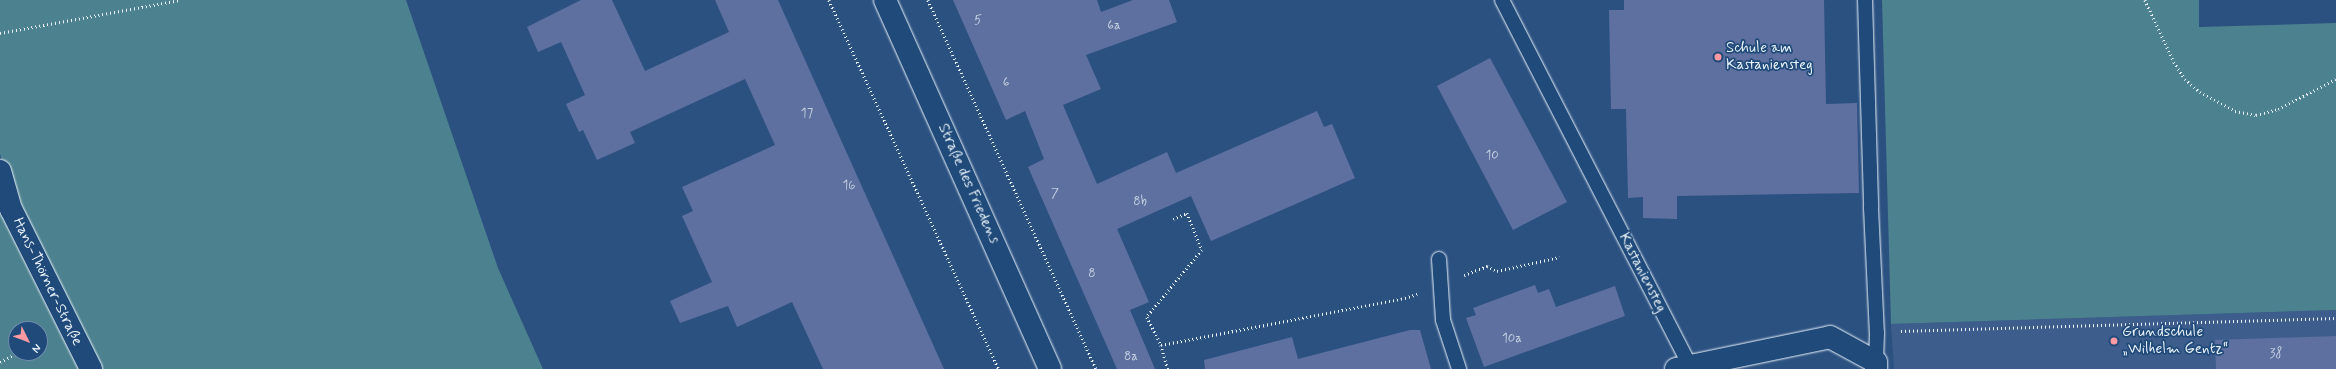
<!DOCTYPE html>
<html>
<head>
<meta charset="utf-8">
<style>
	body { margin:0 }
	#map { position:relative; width:2336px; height:369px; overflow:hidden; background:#2b5181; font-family:Mynerve,sans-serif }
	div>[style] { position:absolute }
	.built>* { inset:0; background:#3d5d8c }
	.green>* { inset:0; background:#4c818f }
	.building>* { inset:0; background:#5e709f }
	.path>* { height:2.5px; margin-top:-1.25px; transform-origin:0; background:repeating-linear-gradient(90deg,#e8f1f8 0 1px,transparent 0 4px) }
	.roads { filter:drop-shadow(0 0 1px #e8f1f8) drop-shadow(0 0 1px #e8f1f8) }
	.lane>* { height:14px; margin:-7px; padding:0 7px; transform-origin:7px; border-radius:7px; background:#1f4a7a }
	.street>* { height:22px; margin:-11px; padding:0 11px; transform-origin:11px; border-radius:11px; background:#1f4a7a }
	.secondary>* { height:22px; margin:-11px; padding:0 11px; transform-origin:11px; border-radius:11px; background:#1f4a7a }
	.dots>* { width:11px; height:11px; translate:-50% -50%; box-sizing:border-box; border:2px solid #1f4a7a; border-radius:50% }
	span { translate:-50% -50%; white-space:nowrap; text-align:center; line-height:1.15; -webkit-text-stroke:3.5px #1f4a7a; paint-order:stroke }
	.number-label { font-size:13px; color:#c6d1e2 }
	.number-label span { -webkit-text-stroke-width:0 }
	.poi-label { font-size:15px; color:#e8f1f8 }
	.left { translate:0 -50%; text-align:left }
	.street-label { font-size:15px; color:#e8f1f8 }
	.north { position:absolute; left:8px; top:321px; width:40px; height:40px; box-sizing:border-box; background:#1f4a7a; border:1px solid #6f8dac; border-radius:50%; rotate:132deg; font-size:11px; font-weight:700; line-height:16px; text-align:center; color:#e8f1f8 }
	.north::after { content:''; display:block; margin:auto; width:14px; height:18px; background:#ff9aa2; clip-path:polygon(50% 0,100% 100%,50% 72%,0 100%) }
</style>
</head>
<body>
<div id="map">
	<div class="built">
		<div style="clip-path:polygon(2336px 310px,2336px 369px,1894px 369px,1891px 324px)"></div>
	</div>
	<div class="green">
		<div style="clip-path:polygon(0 0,406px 0,498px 268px,543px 369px,95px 369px,16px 206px,0 154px)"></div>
		<div style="clip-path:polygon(1882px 0,2199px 0,2199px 27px,2336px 23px,2336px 310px,1891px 324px)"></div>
		<div style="clip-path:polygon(evenodd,0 183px,81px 369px,0 369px,0 183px,16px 329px,40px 329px,40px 353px,16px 353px,16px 329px)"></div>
	</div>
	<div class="building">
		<div style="clip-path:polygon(581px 0,612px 0,645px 71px,729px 32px,715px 0,778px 0,944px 369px,823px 369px,792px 302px,737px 327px,728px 306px,680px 323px,670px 301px,712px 282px,682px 216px,693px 211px,682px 187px,775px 145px,745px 79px,630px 132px,635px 143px,597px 160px,583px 130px,579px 132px,566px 104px,585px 95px,561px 42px,538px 52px,527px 27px)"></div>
		<div style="clip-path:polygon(953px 0,1097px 0,1101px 12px,1133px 0,1169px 0,1177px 22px,1086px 55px,1101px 89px,1063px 105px,1097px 184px,1167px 152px,1176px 173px,1317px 111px,1324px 127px,1332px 124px,1355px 178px,1211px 241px,1191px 196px,1117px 229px,1149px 302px,1130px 310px,1155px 369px,1117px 369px,1028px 167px,1044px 159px,1025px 111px,1006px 120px)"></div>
		<div style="clip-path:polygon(1624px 0,1824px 0,1826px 104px,1857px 103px,1859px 193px,1677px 196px,1677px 219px,1643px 218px,1643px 197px,1628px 198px,1626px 109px,1611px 109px,1609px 10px,1624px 10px)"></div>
		<div style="clip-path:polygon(1490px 58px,1567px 202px,1513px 230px,1437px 86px)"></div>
		<div style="clip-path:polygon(1535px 285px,1538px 293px,1549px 289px,1556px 307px,1615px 286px,1625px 316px,1484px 367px,1466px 318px,1476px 315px,1473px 308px)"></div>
		<div style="clip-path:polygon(1410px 330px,1420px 330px,1431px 369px,1205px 369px,1204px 360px,1292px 337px,1298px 359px)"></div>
		<div style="clip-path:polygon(2336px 336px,2336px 369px,2216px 369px,2215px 340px)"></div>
	</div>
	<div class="path">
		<div style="left:829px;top:0;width:406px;rotate:65.3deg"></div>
		<div style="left:928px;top:0;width:405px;rotate:65.5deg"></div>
		<div style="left:2145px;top:0;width:68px;rotate:64.9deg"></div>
		<div style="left:2174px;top:62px;width:20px;rotate:57deg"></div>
		<div style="left:2185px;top:79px;width:20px;rotate:41deg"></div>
		<div style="left:2200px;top:92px;width:40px;rotate:28deg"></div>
		<div style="left:2235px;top:111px;width:21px;rotate:11deg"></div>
		<div style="left:2256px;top:115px;width:23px;rotate:-15deg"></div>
		<div style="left:2278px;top:109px;width:65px;rotate:-27.3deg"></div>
		<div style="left:0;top:33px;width:183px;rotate:-10.4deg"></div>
		<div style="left:1173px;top:219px;width:15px;rotate:-23deg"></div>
		<div style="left:1187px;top:213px;width:40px;rotate:68deg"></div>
		<div style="left:1202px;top:250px;width:87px;rotate:129.4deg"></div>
		<div style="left:1147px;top:317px;width:31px;rotate:63deg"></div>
		<div style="left:1161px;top:345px;width:244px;rotate:-10.9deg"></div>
		<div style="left:1401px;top:299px;width:17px;rotate:-17deg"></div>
		<div style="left:1464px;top:275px;width:25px;rotate:-21deg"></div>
		<div style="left:1487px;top:266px;width:11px;rotate:27deg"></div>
		<div style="left:1497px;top:271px;width:64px;rotate:-12.7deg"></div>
		<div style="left:1901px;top:331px;width:435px;rotate:-1.7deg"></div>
		<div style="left:1161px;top:345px;width:25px;rotate:74deg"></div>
		<div style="left:0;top:362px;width:20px;rotate:-27deg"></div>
	</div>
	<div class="roads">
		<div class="lane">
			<div style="left:1502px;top:0;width:411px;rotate:62.8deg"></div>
			<div style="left:1865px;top:0;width:208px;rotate:88.3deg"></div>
			<div style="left:1871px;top:208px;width:125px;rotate:87.3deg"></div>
			<div style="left:1877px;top:333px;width:29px;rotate:92deg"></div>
			<div style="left:1439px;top:259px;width:61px;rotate:86.2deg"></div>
			<div style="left:1443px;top:320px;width:52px;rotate:71.9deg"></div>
		</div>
		<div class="street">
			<div style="left:0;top:171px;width:40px;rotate:74deg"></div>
			<div style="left:11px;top:209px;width:179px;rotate:63.4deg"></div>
			<div style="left:1676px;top:369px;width:157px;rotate:-11.7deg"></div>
			<div style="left:1830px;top:337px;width:52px;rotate:28.5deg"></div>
			<div style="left:1876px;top:362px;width:7px;rotate:90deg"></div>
		</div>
		<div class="secondary">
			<div style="left:885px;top:0;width:404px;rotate:65.9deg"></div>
		</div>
	</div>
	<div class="dots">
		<div style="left:1718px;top:57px;background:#ff9aa2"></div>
		<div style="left:2114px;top:341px;background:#ff9aa2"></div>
	</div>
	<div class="number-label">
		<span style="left:978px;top:21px">5</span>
		<span style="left:1114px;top:26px">6a</span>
		<span style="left:1006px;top:83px">6</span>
		<span style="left:807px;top:114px">17</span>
		<span style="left:1492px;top:156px">10</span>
		<span style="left:849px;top:186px">16</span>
		<span style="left:1055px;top:194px">7</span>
		<span style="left:1140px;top:202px">8b</span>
		<span style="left:1092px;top:274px">8</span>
		<span style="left:1512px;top:339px">10a</span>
		<span style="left:2276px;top:354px">38</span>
		<span style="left:1131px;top:357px">8a</span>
	</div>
	<div class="poi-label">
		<span class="left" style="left:1726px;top:57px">Schule am<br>Kastaniensteg</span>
		<span class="left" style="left:2122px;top:341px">Grundschule<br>„Wilhelm Gentz“</span>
	</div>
	<div class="street-label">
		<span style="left:968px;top:184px;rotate:66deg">Straße des Friedens</span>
		<span style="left:1642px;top:273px;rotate:63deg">Kastaniensteg</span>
		<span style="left:47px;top:282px;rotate:64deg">Hans-Thörner-Straße</span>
	</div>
	<div class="north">N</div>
</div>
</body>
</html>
